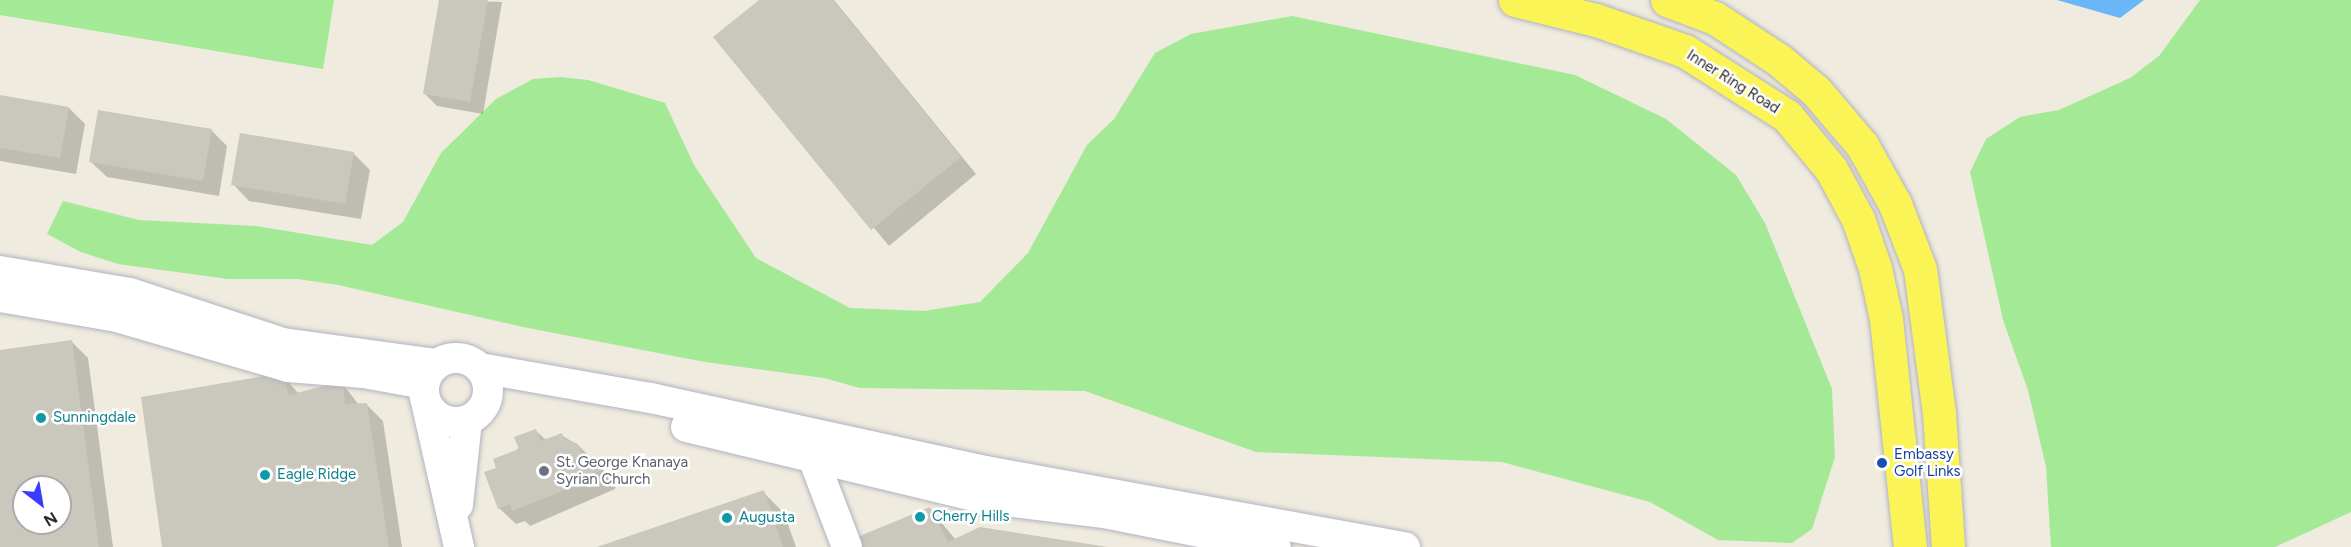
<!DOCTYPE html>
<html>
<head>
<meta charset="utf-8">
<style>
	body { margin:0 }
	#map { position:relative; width:2351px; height:547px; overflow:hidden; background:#efebde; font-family:Figtree,sans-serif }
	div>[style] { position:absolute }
	.green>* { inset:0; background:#a3e996 }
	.water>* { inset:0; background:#6ab7f8 }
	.shadow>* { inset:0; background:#0003 }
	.building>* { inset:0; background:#cac7bd }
	.roads { filter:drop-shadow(0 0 2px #b2b2c1) drop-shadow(0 0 2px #b2b2c1) }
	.minor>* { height:30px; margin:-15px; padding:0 15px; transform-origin:15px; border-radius:15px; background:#fff }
	.minor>.ring { margin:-15px; padding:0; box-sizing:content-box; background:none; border:30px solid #fff; border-radius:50% }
	.major>* { height:33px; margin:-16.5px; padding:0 16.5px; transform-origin:16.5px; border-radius:16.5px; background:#fbf456 }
	.dots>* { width:16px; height:16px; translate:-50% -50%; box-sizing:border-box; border:3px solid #fff; border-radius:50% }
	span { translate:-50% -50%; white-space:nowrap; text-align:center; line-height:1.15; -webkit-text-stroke:5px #fff; paint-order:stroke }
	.street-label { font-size:15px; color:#2c2c2c }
	.culture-label { font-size:15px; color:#0d838f }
	.left { translate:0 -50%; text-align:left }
	.transit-label { font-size:15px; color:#164399 }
	.worship-label { font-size:15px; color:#5b616d }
	.north { position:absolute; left:12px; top:475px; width:60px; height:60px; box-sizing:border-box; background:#fff; border:2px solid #ababab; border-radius:50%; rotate:149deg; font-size:16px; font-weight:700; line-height:24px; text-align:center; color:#2c2c2c }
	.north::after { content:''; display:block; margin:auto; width:21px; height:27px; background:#3b3aff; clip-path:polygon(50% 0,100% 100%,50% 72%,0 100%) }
</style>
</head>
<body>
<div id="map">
	<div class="green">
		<div style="clip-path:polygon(0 0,334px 0,323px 69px,0 15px)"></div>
		<div style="clip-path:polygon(2200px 0,2351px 0,2351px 512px,2275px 547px,2051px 547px,2046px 467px,2028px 390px,2003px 320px,1970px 172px,1986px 139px,2020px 117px,2059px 110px,2130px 78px,2159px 56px)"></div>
		<div style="clip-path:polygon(1292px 16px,1575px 75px,1666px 119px,1736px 175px,1765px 223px,1832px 389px,1835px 457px,1812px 529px,1792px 543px,1718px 540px,1650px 502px,1502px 462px,1256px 452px,1085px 391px,860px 388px,824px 378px,705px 362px,523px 327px,338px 285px,298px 279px,228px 279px,118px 264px,81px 252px,47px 234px,63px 201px,139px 220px,256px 226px,372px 245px,403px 222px,441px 153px,496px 99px,533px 79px,560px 77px,588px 80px,665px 103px,694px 165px,756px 258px,850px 308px,924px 311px,980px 302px,1028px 253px,1087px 145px,1114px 119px,1155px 53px,1191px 34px)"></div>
	</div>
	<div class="water">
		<div style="clip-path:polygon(2057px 0,2144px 0,2120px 18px)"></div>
	</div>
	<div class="shadow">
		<div style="clip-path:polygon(440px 0,502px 2px,483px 114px,437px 106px,424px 93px)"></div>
		<div style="clip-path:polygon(761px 0,834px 0,976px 174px,889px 246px,716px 37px)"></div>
		<div style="clip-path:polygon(0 96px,69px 108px,85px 124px,76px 174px,0 161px)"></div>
		<div style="clip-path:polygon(211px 130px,227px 146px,219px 196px,107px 177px,90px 161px)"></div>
		<div style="clip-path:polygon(353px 153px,370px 170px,361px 219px,249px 201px,233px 184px)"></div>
		<div style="clip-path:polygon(evenodd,72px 342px,88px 358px,113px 547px,0 547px,0 351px,72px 342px,24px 487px,60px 487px,60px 523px,24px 523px,24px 487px)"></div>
		<div style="clip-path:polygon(281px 374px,299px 394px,342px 383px,359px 405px,367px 405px,383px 421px,402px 547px,163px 547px)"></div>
		<div style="clip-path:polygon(536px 431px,546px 440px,561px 435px,578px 445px,616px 483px,615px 489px,530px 526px,525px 521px,516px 524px,499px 508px,498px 468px)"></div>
		<div style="clip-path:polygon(763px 492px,784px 513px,796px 547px,601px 547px)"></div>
		<div style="clip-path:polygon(930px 509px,956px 540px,1107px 547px,860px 547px)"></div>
	</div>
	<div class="building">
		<div style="clip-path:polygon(439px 0,488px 0,470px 102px,423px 94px)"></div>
		<div style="clip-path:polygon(759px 0,833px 0,961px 157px,871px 230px,713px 37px)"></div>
		<div style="clip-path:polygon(0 95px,69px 107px,60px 158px,0 148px)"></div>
		<div style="clip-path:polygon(98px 110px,212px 129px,203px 181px,89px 162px)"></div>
		<div style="clip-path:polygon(240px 133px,354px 152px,345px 204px,231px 185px)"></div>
		<div style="clip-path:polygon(evenodd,72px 340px,99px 547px,0 547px,0 350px,72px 340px,24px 487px,60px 487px,60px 523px,24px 523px,24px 487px)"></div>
		<div style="clip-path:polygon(282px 373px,289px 395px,343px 381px,345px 404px,367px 403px,389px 547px,162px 547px,141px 397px)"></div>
		<div style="clip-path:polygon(536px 429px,541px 441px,562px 433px,564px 439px,578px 444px,587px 463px,598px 463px,601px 470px,579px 481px,580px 484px,512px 511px,510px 504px,498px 509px,484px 472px,496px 468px,493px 459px,519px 449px,514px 437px)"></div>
		<div style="clip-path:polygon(764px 490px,783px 547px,597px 547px)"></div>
		<div style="clip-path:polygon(930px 507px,948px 542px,980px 527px,1108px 547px,859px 547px,855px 538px)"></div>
	</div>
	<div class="roads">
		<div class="minor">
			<div style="left:0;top:271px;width:132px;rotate:9.6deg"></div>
			<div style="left:130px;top:293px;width:161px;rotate:18.1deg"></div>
			<div style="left:283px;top:343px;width:155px;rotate:7.8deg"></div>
			<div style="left:0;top:297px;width:119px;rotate:9.7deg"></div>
			<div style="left:117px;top:317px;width:178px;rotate:16.3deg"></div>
			<div style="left:288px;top:367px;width:76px;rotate:4.5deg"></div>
			<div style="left:364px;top:373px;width:61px;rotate:10.4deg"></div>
			<div class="ring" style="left:424px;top:358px;width:34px;height:34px"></div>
			<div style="left:480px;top:368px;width:174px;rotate:10deg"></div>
			<div style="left:651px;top:398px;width:342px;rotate:12.3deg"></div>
			<div style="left:985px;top:471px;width:427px;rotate:10.3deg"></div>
			<div style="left:427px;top:406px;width:145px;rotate:77.2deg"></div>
			<div style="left:686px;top:427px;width:303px;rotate:13.5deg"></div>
			<div style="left:981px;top:498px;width:124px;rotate:7deg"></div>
			<div style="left:1104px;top:513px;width:175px;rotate:11.2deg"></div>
			<div style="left:813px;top:458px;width:95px;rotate:69.1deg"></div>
			<div style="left:458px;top:505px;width:84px;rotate:-83.9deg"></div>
		</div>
		<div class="major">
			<div style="left:1515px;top:0;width:83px;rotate:13.9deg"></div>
			<div style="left:1596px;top:20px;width:94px;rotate:19.2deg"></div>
			<div style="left:1685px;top:51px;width:121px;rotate:32.5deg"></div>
			<div style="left:1787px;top:116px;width:69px;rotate:50.3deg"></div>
			<div style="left:1831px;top:169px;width:57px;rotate:61.6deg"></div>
			<div style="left:1858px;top:219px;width:52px;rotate:70.9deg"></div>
			<div style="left:1875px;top:268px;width:52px;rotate:77.8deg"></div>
			<div style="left:1886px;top:319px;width:229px;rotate:84deg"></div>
			<div style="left:1667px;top:0;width:51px;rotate:20.6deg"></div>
			<div style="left:1715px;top:18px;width:77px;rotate:33.3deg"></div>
			<div style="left:1779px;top:60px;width:48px;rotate:40deg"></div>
			<div style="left:1816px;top:91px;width:71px;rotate:49.6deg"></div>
			<div style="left:1862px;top:145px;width:68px;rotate:60.8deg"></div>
			<div style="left:1895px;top:204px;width:70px;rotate:69deg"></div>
			<div style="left:1920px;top:269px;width:146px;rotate:82.5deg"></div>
			<div style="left:1939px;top:414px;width:133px;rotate:86.1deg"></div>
		</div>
	</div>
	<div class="dots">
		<div style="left:41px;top:418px;background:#0f9aa8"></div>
		<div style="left:1882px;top:463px;background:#1a4fb4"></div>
		<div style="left:544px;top:471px;background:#6b7280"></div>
		<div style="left:265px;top:475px;background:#0f9aa8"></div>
		<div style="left:920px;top:517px;background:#0f9aa8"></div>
		<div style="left:727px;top:518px;background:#0f9aa8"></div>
	</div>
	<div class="street-label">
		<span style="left:1733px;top:82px;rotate:32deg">Inner Ring Road</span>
	</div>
	<div class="culture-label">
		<span class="left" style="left:53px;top:418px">Sunningdale</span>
		<span class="left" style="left:277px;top:475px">Eagle Ridge</span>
		<span class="left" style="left:932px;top:517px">Cherry Hills</span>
		<span class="left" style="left:739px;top:518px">Augusta</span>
	</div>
	<div class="transit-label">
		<span class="left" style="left:1894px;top:463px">Embassy<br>Golf Links</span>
	</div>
	<div class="worship-label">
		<span class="left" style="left:556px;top:471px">St. George Knanaya<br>Syrian Church</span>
	</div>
	<div class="north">N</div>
</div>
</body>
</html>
